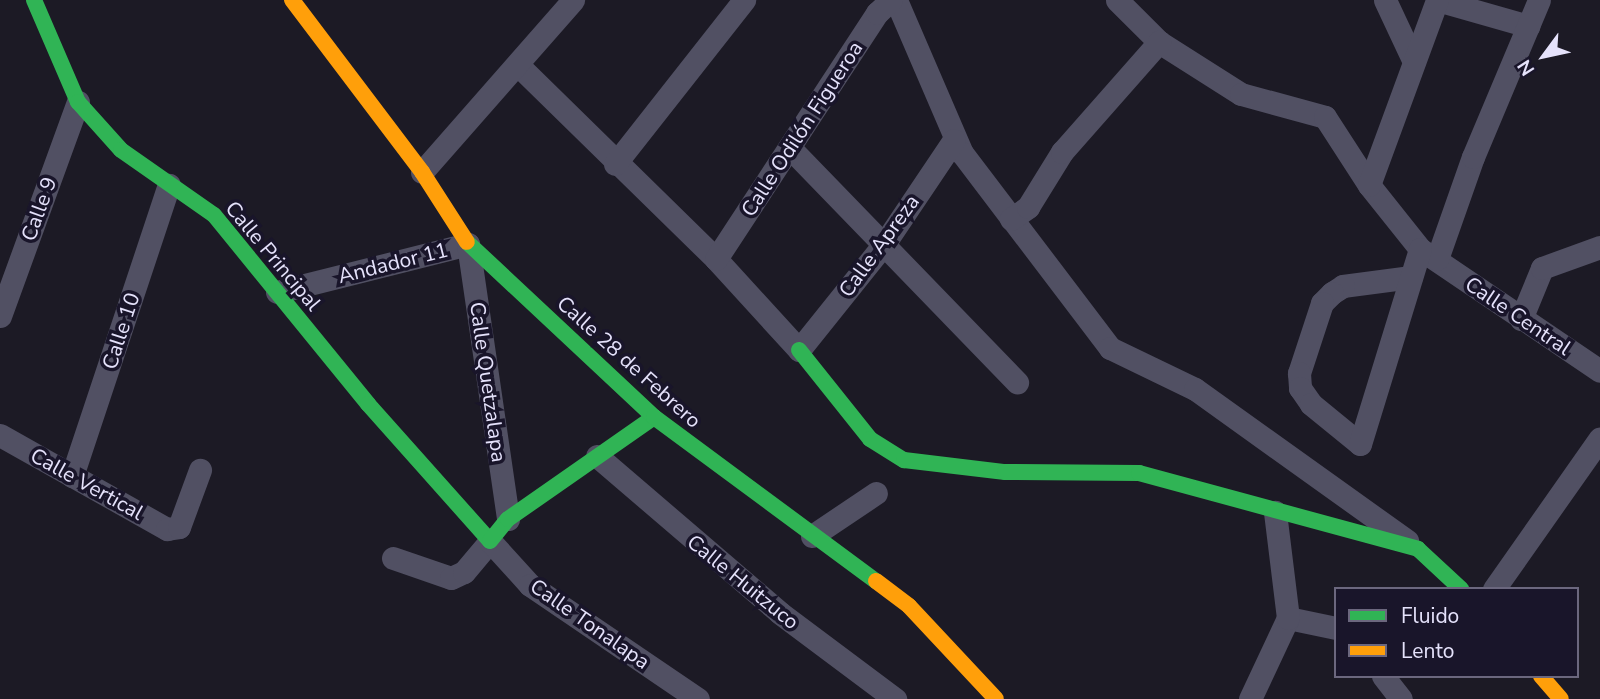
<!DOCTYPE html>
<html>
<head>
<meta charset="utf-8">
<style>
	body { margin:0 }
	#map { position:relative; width:1600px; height:699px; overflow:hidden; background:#1c1a25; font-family:"Nunito Sans",sans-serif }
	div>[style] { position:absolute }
	.street>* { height:23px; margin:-11.5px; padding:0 11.5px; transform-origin:11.5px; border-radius:11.5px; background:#515063 }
	.fast>* { height:16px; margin:-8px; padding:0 8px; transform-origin:8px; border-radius:8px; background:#30b455 }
	.slow>* { height:16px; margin:-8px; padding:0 8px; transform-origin:8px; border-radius:8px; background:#ff9f0a }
	span { translate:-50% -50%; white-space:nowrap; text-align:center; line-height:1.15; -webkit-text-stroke:7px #19152a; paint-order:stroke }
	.street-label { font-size:21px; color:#e5e2fb }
	.legend { position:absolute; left:1334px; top:587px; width:245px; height:91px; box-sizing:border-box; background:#19152a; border:2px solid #6b677e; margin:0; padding:9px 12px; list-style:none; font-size:21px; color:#e5e2fb }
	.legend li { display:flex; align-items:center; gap:14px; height:35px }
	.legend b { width:35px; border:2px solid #6b677e }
	.north { position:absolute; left:1509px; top:21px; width:70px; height:70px; -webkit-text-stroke:5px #19152a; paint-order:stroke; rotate:237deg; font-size:19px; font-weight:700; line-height:28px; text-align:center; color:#e5e2fb }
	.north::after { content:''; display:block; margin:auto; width:24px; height:32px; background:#e5e2fb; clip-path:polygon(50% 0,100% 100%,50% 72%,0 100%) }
</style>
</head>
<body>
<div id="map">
	<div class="street">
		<div style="left:896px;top:0;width:167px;rotate:66.7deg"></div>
		<div style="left:962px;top:153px;width:245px;rotate:52.8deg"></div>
		<div style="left:1110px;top:348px;width:94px;rotate:25.8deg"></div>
		<div style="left:1195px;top:389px;width:261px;rotate:35.6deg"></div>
		<div style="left:1117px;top:0;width:59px;rotate:45deg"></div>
		<div style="left:1159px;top:42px;width:97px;rotate:32.4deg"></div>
		<div style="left:1241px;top:94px;width:87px;rotate:15.3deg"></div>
		<div style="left:1325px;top:117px;width:81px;rotate:57.1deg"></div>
		<div style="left:1369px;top:185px;width:82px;rotate:51.4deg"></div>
		<div style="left:1420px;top:249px;width:217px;rotate:34.1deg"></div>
		<div style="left:1385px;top:0;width:68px;rotate:64.9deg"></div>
		<div style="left:1437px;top:0;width:95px;rotate:15.9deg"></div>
		<div style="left:519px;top:66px;width:276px;rotate:44.4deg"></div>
		<div style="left:716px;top:259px;width:123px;rotate:47.6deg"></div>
		<div style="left:799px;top:350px;width:136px;rotate:-51.3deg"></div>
		<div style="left:884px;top:244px;width:125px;rotate:-56.1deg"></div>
		<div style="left:791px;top:149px;width:325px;rotate:45.9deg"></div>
		<div style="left:615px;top:164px;width:209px;rotate:-51.8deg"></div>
		<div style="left:422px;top:172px;width:229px;rotate:-48.7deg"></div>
		<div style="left:1369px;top:185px;width:197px;rotate:-69.8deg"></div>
		<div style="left:1011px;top:219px;width:21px;rotate:-35deg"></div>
		<div style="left:1028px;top:207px;width:65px;rotate:-58.3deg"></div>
		<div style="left:1062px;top:152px;width:147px;rotate:-48.6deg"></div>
		<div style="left:716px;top:259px;width:294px;rotate:-56.8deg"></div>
		<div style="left:877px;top:13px;width:19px;rotate:-43deg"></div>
		<div style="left:1437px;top:259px;width:108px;rotate:-70.6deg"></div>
		<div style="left:1473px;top:157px;width:170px;rotate:-67.2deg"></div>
		<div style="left:1411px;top:277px;width:69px;rotate:172.5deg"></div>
		<div style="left:1343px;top:286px;width:13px;rotate:148deg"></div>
		<div style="left:1332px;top:293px;width:14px;rotate:135deg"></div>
		<div style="left:1322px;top:303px;width:74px;rotate:108.2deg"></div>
		<div style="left:1299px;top:373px;width:15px;rotate:86deg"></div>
		<div style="left:1300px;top:388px;width:19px;rotate:55deg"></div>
		<div style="left:1311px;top:404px;width:63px;rotate:39.2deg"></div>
		<div style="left:1360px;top:444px;width:204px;rotate:-72.9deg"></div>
		<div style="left:277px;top:292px;width:197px;rotate:-14.1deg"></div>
		<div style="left:468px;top:244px;width:278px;rotate:81.7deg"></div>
		<div style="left:0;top:316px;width:228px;rotate:-70deg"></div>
		<div style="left:1521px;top:319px;width:55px;rotate:-67.6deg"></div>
		<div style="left:1542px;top:268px;width:62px;rotate:-19.9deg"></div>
		<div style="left:0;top:435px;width:192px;rotate:29.4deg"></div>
		<div style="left:167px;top:529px;width:12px;rotate:-9deg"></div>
		<div style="left:179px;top:527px;width:61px;rotate:-69.8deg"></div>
		<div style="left:597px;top:456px;width:241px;rotate:40.6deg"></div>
		<div style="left:780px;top:613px;width:144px;rotate:36.8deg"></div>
		<div style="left:72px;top:476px;width:307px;rotate:-71.6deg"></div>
		<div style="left:812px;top:536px;width:77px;rotate:-33.9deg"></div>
		<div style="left:393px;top:558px;width:61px;rotate:19deg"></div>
		<div style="left:451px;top:578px;width:14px;rotate:-25deg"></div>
		<div style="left:464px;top:572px;width:40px;rotate:-50deg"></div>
		<div style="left:490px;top:541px;width:59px;rotate:47.7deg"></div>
		<div style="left:530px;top:585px;width:203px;rotate:34.2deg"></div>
		<div style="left:1494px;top:589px;width:184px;rotate:-54.9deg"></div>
		<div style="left:1288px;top:618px;width:49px;rotate:11.8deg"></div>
		<div style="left:1383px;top:676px;width:29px;rotate:52deg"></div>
		<div style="left:1250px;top:699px;width:89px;rotate:-64.9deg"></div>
		<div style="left:1288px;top:618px;width:107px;rotate:-97deg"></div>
	</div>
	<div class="fast">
		<div style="left:34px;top:0;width:111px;rotate:66.7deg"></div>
		<div style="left:78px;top:102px;width:64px;rotate:48.1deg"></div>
		<div style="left:121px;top:150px;width:113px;rotate:35deg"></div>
		<div style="left:214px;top:215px;width:244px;rotate:50.8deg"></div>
		<div style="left:368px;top:404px;width:183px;rotate:48.3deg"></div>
		<div style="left:490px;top:541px;width:28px;rotate:-51deg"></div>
		<div style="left:508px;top:519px;width:178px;rotate:-34.9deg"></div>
		<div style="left:467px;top:242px;width:256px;rotate:43.1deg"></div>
		<div style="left:654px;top:417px;width:276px;rotate:36.5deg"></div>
		<div style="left:799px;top:350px;width:114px;rotate:51.4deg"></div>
		<div style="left:870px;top:439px;width:40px;rotate:32deg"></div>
		<div style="left:904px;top:460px;width:102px;rotate:6.8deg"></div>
		<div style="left:1005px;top:472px;width:134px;rotate:0.4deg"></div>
		<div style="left:1139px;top:473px;width:289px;rotate:15.2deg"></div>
		<div style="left:1418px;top:549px;width:59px;rotate:42.9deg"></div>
	</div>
	<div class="slow">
		<div style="left:292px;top:0;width:216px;rotate:52.9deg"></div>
		<div style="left:422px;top:172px;width:83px;rotate:57.3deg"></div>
		<div style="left:876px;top:581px;width:41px;rotate:37.1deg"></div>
		<div style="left:909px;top:606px;width:127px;rotate:46.9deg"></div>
		<div style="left:1541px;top:676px;width:30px;rotate:49deg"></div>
	</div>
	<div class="street-label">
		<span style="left:802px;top:129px;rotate:-57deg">Calle Odilón Figueroa</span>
		<span style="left:39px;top:209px;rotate:-70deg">Calle 9</span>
		<span style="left:879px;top:246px;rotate:-54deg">Calle Apreza</span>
		<span style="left:273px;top:256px;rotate:50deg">Calle Principal</span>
		<span style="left:393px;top:263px;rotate:-14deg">Andador 11</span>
		<span style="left:1518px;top:316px;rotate:34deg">Calle Central</span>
		<span style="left:121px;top:331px;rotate:-72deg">Calle 10</span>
		<span style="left:629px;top:362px;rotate:42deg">Calle 28 de Febrero</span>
		<span style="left:488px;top:382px;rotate:82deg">Calle Quetzalapa</span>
		<span style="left:87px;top:484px;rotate:29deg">Calle Vertical</span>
		<span style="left:743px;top:582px;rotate:39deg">Calle Huitzuco</span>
		<span style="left:590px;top:624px;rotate:35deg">Calle Tonalapa</span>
	</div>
	<ul class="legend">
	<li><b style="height:9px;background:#30b455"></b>Fluido</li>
	<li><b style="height:9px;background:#ff9f0a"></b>Lento</li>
	</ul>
	<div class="north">N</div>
</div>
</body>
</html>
